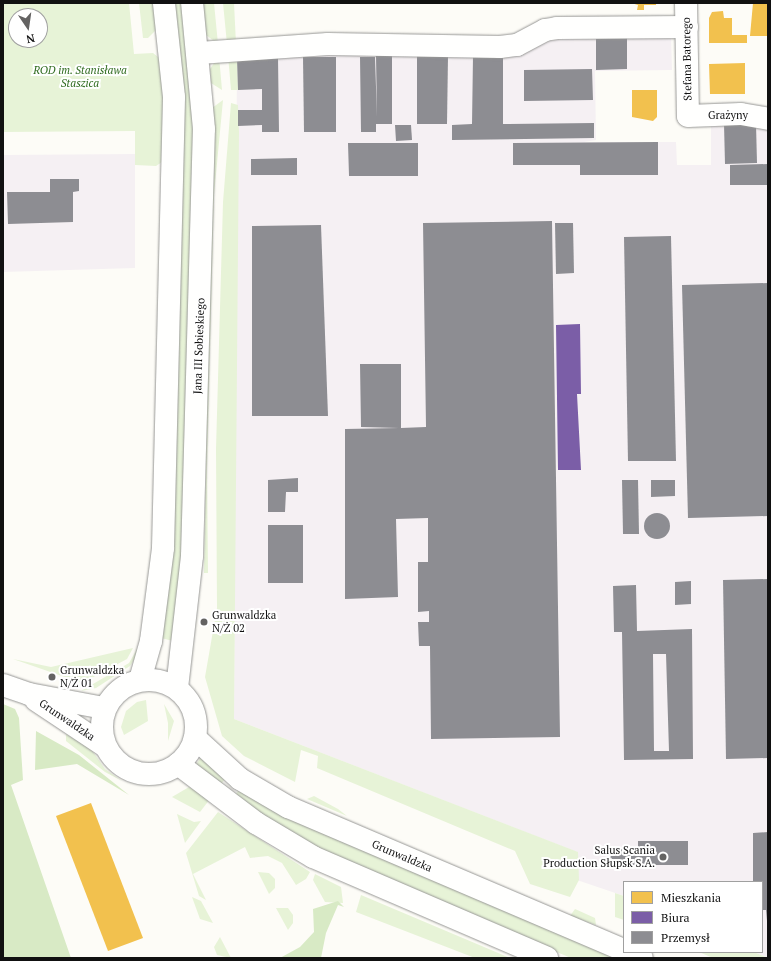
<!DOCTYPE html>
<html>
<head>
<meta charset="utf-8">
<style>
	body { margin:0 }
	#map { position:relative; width:771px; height:961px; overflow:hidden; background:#fdfcf7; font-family:"PT Serif",serif }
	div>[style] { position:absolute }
	.industrial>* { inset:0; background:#f5f0f3 }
	.green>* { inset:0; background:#e7f3d7 }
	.forest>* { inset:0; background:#d8eac5 }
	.homes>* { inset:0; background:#f2c14e }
	.offices>* { inset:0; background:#7b5ea7 }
	.industry>* { inset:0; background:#8d8d92 }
	.round { border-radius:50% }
	.roads { filter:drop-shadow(0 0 1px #979795) drop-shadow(0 0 1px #979795) }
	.minor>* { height:22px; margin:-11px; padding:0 11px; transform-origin:11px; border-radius:11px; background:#fffffe }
	.minor>.ring { margin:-11px; padding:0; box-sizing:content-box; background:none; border:22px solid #fffffe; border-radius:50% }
	.dots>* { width:11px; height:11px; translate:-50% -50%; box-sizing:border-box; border:2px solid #fff; border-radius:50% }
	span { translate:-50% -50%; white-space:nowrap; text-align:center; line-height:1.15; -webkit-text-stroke:4px #fff; paint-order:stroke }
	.street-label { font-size:11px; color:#111 }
	.park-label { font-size:11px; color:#2f6b1f; font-style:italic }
	.poi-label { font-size:11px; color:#111 }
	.left { translate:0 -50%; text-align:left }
	.right { translate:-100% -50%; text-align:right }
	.frame { position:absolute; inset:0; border:4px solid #111; pointer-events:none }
	.legend { position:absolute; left:623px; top:881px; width:140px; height:72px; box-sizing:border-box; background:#fff; border:1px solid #a0a0a0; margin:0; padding:5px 7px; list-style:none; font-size:12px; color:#111 }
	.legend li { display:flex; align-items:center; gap:8px; height:20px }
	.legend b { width:20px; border:1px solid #a0a0a0 }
	.north { position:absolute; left:8px; top:8px; width:40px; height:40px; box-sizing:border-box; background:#fff; border:1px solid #a0a0a0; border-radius:50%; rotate:167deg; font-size:11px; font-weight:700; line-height:16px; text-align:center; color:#111 }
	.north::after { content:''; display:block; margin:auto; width:14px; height:18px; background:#646362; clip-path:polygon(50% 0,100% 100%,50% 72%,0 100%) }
</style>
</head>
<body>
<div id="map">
	<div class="industrial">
		<div style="clip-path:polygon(671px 33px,672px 70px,595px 71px,596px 140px,584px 142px,676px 142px,677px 165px,711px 165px,711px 122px,768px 124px,768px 958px,754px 952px,762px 952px,762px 882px,624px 882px,624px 896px,577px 880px,577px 852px,234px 719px,237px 52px,553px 35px)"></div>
		<div style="clip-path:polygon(135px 154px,135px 268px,3px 272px,3px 155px)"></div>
	</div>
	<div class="green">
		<div style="clip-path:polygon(evenodd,3px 3px,129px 3px,134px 54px,153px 53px,162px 60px,165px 160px,156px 166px,135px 165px,135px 131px,3px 132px,3px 3px,16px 16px,40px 16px,40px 40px,16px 40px,16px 16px)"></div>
		<div style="clip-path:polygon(139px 3px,155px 3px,158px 28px,148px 38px,143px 38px)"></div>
		<div style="clip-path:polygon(173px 3px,184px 3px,194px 102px,184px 546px,173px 641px,161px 638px)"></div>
		<div style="clip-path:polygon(202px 3px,214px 3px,218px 44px,206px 35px)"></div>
		<div style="clip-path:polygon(223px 3px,234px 3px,236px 44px,227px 44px)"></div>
		<div style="clip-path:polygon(237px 52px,238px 90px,231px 90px,228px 55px)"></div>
		<div style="clip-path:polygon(219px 56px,222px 90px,211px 83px,210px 69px)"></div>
		<div style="clip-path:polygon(223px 100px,214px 195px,207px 469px,208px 573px,204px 573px,212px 108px)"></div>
		<div style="clip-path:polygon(231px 103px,238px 105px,239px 132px,234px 719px,578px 852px,579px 880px,570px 897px,530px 884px,515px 851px,317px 768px,318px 756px,301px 750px,295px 782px,244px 756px,222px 736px,205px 677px,217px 608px,216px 449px,223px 202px)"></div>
		<div style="clip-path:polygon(133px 648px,127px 659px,82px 683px,13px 659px,51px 667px)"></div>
		<div style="clip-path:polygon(137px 649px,141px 650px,130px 666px,96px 688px,81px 691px,129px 663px)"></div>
		<div style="clip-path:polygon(146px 700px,148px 721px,124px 735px,121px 727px,126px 711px,137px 702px)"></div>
		<div style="clip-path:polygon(164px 704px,174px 721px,168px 741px,168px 723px)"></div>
		<div style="clip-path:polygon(66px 734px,91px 749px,105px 769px,122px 781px,105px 772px,66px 741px)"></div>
		<div style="clip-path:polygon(201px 757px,225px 779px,221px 784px,196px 765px)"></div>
		<div style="clip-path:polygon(189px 787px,210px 799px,200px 812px,172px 797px)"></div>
		<div style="clip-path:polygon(239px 790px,612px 955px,611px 958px,571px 958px,338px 859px,285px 830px,235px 795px)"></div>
		<div style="clip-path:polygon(314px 796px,338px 809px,347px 816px,307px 799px)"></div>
		<div style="clip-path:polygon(218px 812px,310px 872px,306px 879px,296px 885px,282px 863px,268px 856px,250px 858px,245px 847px,193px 874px,206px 900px,199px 896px,186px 853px)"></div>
		<div style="clip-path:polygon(177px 814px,194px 822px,201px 821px,185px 843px)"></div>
		<div style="clip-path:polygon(258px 872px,269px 873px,275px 879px,275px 888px,269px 894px)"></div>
		<div style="clip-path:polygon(315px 874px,341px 887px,343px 903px,325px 902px,313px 880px)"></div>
		<div style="clip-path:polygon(615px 893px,624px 896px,624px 920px,615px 917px)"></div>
		<div style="clip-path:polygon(361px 895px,477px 944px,510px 958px,475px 958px,356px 912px)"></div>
		<div style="clip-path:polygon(192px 897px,201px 901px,213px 923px,200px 919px)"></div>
		<div style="clip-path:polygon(276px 908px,288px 908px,293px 915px,293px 923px,288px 930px)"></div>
		<div style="clip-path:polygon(575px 909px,595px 918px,596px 925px,570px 916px)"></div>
		<div style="clip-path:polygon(220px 937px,231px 958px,217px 955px,214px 947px)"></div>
		<div style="clip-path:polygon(699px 952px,754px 952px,768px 958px,713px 958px)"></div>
	</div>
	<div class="forest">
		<div style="clip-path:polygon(3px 704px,15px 709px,19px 718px,23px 780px,11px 785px,71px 958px,3px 958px)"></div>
		<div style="clip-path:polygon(36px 731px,79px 755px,129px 795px,77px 764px,35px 770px)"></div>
		<div style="clip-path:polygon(338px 901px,344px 907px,338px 905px,326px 933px,321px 958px,280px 958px,300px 947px,314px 932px,313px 909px)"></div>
	</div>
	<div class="homes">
		<div style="clip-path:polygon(631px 3px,656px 3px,656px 5px,644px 5px,644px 10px,637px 10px,638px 5px)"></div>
		<div style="clip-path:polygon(753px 3px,768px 3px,768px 36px,750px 36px)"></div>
		<div style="clip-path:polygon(723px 11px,724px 18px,732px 18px,732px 35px,747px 35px,747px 43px,709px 43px,709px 18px,712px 12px)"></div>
		<div style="clip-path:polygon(745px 63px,745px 94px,710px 94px,709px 64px)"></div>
		<div style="clip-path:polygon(632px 90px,657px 90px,657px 117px,653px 121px,632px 117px)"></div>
		<div style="clip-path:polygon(91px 803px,143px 938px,108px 951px,56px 816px)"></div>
	</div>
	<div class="offices">
		<div style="clip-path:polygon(580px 324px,581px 394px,577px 394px,581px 470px,558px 470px,556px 325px)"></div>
	</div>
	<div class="industry">
		<div style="clip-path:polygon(627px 38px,627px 69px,596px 70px,596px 39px)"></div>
		<div style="clip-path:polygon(392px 55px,392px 124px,376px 124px,376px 132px,361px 132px,360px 57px,375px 57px,377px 117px,376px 56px)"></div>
		<div style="clip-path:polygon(417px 56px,448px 56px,447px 124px,417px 124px)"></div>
		<div style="clip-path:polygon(473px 56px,503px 56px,503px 124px,594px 123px,594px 138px,452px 140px,452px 125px,472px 124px)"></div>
		<div style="clip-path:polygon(278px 57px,279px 132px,262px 132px,262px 125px,238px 126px,238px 110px,262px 110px,262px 89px,238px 90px,237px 58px)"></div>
		<div style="clip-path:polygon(303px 57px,336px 57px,336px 132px,304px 132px)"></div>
		<div style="clip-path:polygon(592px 69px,593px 100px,524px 101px,524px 70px)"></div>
		<div style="clip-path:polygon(724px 124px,756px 124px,757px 163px,725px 164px)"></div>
		<div style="clip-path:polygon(395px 125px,411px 125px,412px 140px,396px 141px)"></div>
		<div style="clip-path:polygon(658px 142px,658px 175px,580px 175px,580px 165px,513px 165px,513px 143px)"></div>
		<div style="clip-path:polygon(348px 143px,418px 143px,418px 176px,349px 176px)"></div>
		<div style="clip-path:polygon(297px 158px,297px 175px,251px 175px,251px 159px)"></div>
		<div style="clip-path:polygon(768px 164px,768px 185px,730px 185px,730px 165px)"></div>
		<div style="clip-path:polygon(50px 179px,79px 179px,79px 191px,73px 192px,73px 222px,8px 224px,7px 192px,50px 192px)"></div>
		<div style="clip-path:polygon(552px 221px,560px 737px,431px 739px,430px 646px,419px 646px,418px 622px,429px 622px,429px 611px,418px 612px,418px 562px,428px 562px,428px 518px,396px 519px,398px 597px,345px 599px,345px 429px,399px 428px,361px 427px,360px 364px,401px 364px,401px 428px,426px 427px,423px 223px)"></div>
		<div style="clip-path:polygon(555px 223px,573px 223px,574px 273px,556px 274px)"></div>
		<div style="clip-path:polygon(321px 225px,328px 416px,252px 416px,252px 226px)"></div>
		<div style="clip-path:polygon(671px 236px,676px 461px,628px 461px,624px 237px)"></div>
		<div style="clip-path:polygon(768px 283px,768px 516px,688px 518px,682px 285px)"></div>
		<div style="clip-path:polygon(298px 478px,298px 492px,286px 492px,285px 512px,268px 512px,268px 480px)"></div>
		<div style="clip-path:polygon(622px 480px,638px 480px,639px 534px,623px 534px)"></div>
		<div style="clip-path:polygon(651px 480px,675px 480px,675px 496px,651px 497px)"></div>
		<div class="round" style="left:644px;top:513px;width:26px;height:26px"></div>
		<div style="clip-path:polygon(268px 525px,303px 525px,303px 583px,268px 583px)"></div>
		<div style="clip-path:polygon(768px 579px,768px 758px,726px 759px,723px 580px)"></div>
		<div style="clip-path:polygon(691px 581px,691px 604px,675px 605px,675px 582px)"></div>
		<div style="clip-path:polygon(evenodd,636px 585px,637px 631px,692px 629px,693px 759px,624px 760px,622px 632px,614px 632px,613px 586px,636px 585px,653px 654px,666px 654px,669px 751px,654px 751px,653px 654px)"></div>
		<div style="clip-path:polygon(768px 832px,768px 921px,767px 921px,766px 910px,762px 910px,762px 882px,753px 882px,753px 833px)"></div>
		<div style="clip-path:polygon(638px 841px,688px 841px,688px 865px,608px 865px,607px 849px,638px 849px)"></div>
	</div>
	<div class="roads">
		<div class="minor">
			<div style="left:686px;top:3px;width:113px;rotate:89deg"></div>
			<div style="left:688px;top:116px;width:53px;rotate:-2.2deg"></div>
			<div style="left:741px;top:114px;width:27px;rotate:10deg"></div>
			<div style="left:199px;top:53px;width:129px;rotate:-4deg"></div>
			<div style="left:328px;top:44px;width:172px;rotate:1deg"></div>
			<div style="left:500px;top:47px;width:17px;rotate:-7deg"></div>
			<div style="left:517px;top:45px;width:32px;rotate:-28deg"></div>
			<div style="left:545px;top:30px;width:12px;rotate:-9deg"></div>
			<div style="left:557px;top:28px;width:130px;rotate:-0.4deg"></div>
			<div class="ring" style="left:102px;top:680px;width:72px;height:72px"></div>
			<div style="left:140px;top:680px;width:41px;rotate:-74.2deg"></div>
			<div style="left:151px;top:641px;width:94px;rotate:-82.6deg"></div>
			<div style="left:163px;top:548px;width:451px;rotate:-88.6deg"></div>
			<div style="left:174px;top:97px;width:95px;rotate:-96.1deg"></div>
			<div style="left:3px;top:685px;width:28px;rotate:19deg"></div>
			<div style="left:29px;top:694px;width:76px;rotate:10.6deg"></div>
			<div style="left:177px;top:688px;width:133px;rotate:-83.5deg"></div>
			<div style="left:192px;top:556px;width:427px;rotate:-88.4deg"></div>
			<div style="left:204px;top:129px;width:127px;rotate:-95.4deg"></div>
			<div style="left:36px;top:700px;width:83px;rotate:33.7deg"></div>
			<div style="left:195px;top:738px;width:61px;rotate:42.3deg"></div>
			<div style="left:240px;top:779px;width:56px;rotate:30.3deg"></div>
			<div style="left:288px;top:807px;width:365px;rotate:23.1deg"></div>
			<div style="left:178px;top:764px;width:98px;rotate:37.1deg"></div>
			<div style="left:256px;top:823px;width:66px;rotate:30.8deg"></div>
			<div style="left:313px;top:857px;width:255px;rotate:23.3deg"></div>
			<div style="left:628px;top:952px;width:15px;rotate:23deg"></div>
		</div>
	</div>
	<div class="dots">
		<div style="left:204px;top:622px;background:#646362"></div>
		<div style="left:52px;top:677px;background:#646362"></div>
		<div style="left:663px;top:857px;background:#646362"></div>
	</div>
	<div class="street-label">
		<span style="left:687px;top:59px;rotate:-91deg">Stefana Batorego</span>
		<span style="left:728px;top:115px">Grażyny</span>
		<span style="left:199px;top:346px;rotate:-88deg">Jana III Sobieskiego</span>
		<span style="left:67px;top:720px;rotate:34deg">Grunwaldzka</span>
		<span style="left:402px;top:856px;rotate:23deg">Grunwaldzka</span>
	</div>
	<div class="park-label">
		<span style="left:80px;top:77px">ROD im. Stanisława<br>Staszica</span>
	</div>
	<div class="poi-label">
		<span class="left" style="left:212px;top:622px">Grunwaldzka<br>N/Ż 02</span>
		<span class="left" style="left:60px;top:677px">Grunwaldzka<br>N/Ż 01</span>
		<span class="right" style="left:655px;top:857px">Salus Scania<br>Production Słupsk S.A.</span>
	</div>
	<div class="frame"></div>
	<ul class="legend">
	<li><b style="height:11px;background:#f2c14e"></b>Mieszkania</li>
	<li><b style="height:11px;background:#7b5ea7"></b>Biura</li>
	<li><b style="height:11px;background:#8d8d92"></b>Przemysł</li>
	</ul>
	<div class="north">N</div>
</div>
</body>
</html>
